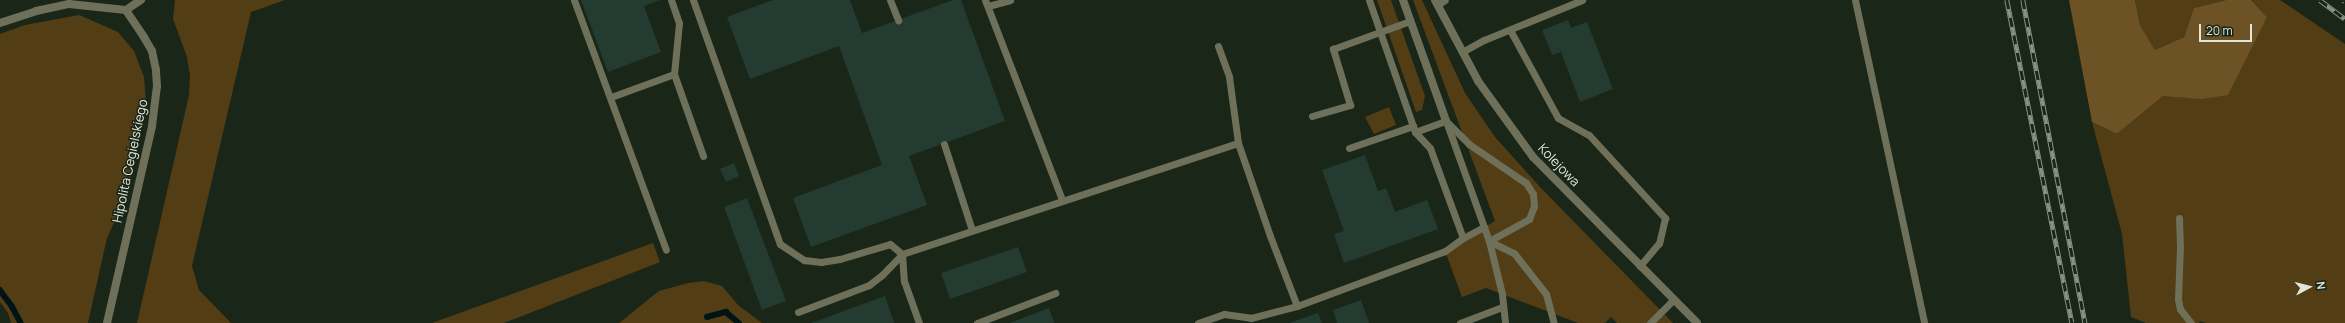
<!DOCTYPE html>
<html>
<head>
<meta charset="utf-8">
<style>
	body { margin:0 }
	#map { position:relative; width:2345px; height:323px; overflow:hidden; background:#1a2617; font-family:Manrope,sans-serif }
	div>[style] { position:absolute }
	.green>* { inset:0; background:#533d15 }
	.forest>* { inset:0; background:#6c5225 }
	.stream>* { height:5.5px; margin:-2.75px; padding:0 2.75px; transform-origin:2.75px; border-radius:2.75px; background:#011415 }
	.building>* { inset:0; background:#243b32 }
	.service>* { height:7px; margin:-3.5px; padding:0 3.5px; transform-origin:3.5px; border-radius:3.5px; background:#6f705a }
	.minor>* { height:8px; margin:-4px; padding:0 4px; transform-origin:4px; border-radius:4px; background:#6f705a }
	.tertiary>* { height:8px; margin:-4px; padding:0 4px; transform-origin:4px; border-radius:4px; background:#6f705a }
	.rail>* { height:4.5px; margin-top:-2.25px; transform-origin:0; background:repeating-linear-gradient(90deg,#1a2617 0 9px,#899286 0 18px); box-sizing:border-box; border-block:1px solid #899286 }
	span { translate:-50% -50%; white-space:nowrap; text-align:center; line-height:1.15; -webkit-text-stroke:3px #1a2617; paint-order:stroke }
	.street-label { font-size:13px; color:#dfe7dc }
	.north { position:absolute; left:2289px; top:267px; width:40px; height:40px; -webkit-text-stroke:3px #1a2617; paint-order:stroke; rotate:83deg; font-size:11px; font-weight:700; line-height:16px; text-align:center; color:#dfe7dc }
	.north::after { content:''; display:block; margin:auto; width:14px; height:18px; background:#dfe7dc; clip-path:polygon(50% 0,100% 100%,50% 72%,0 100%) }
	.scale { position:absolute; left:2199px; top:24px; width:53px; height:18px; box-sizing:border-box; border:2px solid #dfe7dc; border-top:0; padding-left:5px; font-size:12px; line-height:14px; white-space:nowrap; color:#dfe7dc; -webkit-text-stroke:3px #1a2617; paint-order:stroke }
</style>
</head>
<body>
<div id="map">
	<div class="green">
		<div style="clip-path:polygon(175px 0,285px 0,251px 12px,192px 266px,199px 290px,231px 323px,137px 323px,189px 95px,190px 76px,187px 57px,173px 19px)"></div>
		<div style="clip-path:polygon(1377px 0,1391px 0,1425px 96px,1422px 110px,1416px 112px)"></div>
		<div style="clip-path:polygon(1413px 0,1422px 0,1465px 93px,1495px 137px,1540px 187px,1673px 323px,1617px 323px,1611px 317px,1605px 323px,1578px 323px,1486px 288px,1462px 297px,1445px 251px,1495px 221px)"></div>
		<div style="clip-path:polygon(2135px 0,2226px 0,2194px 8px,2184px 37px,2155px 50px,2140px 25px)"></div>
		<div style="clip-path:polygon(2251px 0,2280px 0,2345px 44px,2345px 323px,2206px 323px,2200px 321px,2199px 323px,2146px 323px,2131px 317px,2122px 234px,2092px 122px,2117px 134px,2163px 96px,2180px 95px,2257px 34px,2267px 17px)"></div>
		<div style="clip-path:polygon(79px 15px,118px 32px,134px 51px,144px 77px,146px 102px,127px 194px,107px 238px,88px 323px,11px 323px,8px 313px,0 302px,0 34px,25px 25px)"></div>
		<div style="clip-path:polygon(1389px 107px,1396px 125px,1374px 134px,1365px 117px)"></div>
		<div style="clip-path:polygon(653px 243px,660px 262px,504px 323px,432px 323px)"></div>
		<div style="clip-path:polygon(704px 281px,722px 286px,738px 305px,762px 323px,619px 323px,659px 291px,688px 283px)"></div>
	</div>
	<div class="forest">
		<div style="clip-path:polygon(2069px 0,2135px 0,2140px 25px,2155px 50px,2184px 37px,2194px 8px,2226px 0,2251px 0,2267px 17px,2228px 95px,2202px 99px,2163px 96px,2117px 134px,2092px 122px)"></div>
	</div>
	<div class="stream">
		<div style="left:0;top:290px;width:20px;rotate:53deg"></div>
		<div style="left:12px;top:306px;width:19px;rotate:62deg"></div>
		<div style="left:707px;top:317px;width:20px;rotate:-15deg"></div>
		<div style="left:726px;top:312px;width:17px;rotate:40deg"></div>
	</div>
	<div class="building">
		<div style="clip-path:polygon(581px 0,661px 0,644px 6px,661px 52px,608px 72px)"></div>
		<div style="clip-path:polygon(773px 0,850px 0,862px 33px,953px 0,961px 0,1005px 121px,909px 156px,927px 205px,811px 247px,793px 198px,882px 165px,839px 46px,750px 79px,727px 17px)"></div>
		<div style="clip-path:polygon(1568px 20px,1571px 28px,1587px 22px,1613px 89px,1580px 102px,1561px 52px,1552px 55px,1542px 30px)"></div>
		<div style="clip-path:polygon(1365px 155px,1378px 191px,1386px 188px,1395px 212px,1427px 200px,1438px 229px,1344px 263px,1334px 234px,1344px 231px,1322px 170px)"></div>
		<div style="clip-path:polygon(734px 163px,739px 176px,726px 182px,720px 169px)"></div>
		<div style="clip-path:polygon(747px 198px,786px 301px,762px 310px,724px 207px)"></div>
		<div style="clip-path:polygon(1018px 247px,1027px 272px,950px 299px,941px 273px)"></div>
		<div style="clip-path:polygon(885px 296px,894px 323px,811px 323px)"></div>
		<div style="clip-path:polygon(1361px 300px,1369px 323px,1337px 323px,1333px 310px)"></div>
		<div style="clip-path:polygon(1049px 308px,1054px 323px,1009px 323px)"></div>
		<div style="clip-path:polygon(1318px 313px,1322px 323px,1289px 323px)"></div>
	</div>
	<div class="service">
		<div style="left:574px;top:0;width:266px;rotate:69.8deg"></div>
		<div style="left:693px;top:0;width:259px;rotate:70.4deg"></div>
		<div style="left:780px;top:244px;width:29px;rotate:34deg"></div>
		<div style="left:804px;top:260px;width:17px;rotate:7deg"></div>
		<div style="left:821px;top:262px;width:19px;rotate:-9deg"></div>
		<div style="left:840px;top:259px;width:52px;rotate:-16.7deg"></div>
		<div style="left:890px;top:244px;width:16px;rotate:40deg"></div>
		<div style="left:902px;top:254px;width:354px;rotate:-18.3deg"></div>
		<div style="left:890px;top:0;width:22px;rotate:68deg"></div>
		<div style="left:985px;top:0;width:214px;rotate:68.9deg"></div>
		<div style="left:1369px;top:0;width:140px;rotate:70.8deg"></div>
		<div style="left:1415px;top:132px;width:33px;rotate:-20deg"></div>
		<div style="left:1855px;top:0;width:330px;rotate:77.9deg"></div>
		<div style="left:1437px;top:5px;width:9px;rotate:-32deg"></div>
		<div style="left:988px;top:6px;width:23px;rotate:-15deg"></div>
		<div style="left:1510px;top:30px;width:100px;rotate:61.4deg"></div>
		<div style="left:1558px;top:118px;width:35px;rotate:29deg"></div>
		<div style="left:1589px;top:135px;width:113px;rotate:47.5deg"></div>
		<div style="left:1665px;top:218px;width:26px;rotate:103deg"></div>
		<div style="left:1659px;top:243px;width:30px;rotate:130deg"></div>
		<div style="left:1218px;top:46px;width:33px;rotate:70deg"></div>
		<div style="left:1229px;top:77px;width:67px;rotate:82.2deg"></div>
		<div style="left:1238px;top:143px;width:98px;rotate:71deg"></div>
		<div style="left:1270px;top:236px;width:75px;rotate:68.9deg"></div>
		<div style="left:1462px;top:52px;width:25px;rotate:-29deg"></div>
		<div style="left:1484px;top:40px;width:106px;rotate:-22.2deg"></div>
		<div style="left:674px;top:74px;width:87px;rotate:70.5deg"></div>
		<div style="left:611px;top:97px;width:67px;rotate:-20.1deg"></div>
		<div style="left:674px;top:74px;width:51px;rotate:-84.4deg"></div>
		<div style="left:679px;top:23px;width:24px;rotate:-109deg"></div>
		<div style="left:1312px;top:116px;width:40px;rotate:-16deg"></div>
		<div style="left:1350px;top:105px;width:59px;rotate:-106.9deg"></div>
		<div style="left:1333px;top:49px;width:82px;rotate:-20deg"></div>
		<div style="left:1415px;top:132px;width:22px;rotate:47deg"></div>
		<div style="left:1430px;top:148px;width:96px;rotate:69.9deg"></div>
		<div style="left:944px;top:144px;width:90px;rotate:72deg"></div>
		<div style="left:1349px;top:148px;width:68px;rotate:-19deg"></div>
		<div style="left:2179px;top:218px;width:29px;rotate:88deg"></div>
		<div style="left:2180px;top:247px;width:52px;rotate:92.2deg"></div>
		<div style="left:2178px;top:299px;width:10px;rotate:79deg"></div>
		<div style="left:2180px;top:309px;width:18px;rotate:52deg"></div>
		<div style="left:1489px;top:241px;width:46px;rotate:-28.8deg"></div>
		<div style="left:1529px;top:219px;width:14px;rotate:-69deg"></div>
		<div style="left:1534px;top:206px;width:12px;rotate:-95deg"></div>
		<div style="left:1533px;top:194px;width:13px;rotate:-122deg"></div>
		<div style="left:1526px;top:183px;width:69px;rotate:-145.6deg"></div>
		<div style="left:1469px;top:144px;width:33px;rotate:-135deg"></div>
		<div style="left:1446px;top:121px;width:127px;rotate:70.3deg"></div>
		<div style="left:1489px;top:241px;width:55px;rotate:76.2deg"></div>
		<div style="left:1502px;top:294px;width:29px;rotate:84deg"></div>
		<div style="left:1489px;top:241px;width:28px;rotate:26deg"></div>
		<div style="left:1514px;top:253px;width:52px;rotate:52deg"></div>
		<div style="left:1546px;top:294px;width:30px;rotate:75deg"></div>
		<div style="left:902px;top:254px;width:27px;rotate:86deg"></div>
		<div style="left:904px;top:281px;width:45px;rotate:70.3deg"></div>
		<div style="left:798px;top:312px;width:76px;rotate:-20.8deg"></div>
		<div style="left:869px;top:285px;width:16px;rotate:-38deg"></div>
		<div style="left:882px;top:275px;width:29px;rotate:-46deg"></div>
		<div style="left:977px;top:323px;width:84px;rotate:-21deg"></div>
		<div style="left:1198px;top:323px;width:28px;rotate:-19deg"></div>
		<div style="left:1224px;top:314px;width:27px;rotate:8deg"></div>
		<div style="left:1251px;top:318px;width:48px;rotate:-14.6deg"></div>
		<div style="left:1297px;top:306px;width:158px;rotate:-20.4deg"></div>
		<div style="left:1445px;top:251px;width:22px;rotate:-36deg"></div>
		<div style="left:1463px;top:238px;width:24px;rotate:-28deg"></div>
		<div style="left:1460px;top:323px;width:45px;rotate:-20.9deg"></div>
		<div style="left:1650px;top:323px;width:33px;rotate:-45deg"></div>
	</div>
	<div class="minor">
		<div style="left:1403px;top:0;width:128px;rotate:70.4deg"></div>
	</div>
	<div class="tertiary">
		<div style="left:1435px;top:0;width:92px;rotate:62deg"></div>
		<div style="left:1478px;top:81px;width:94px;rotate:54.1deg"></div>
		<div style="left:1533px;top:157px;width:233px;rotate:45.3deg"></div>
		<div style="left:0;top:23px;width:38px;rotate:-18deg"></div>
		<div style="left:36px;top:11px;width:34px;rotate:-12deg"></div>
		<div style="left:69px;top:4px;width:57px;rotate:6deg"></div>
		<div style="left:126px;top:10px;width:18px;rotate:-34deg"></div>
		<div style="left:107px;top:323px;width:202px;rotate:-77.1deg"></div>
		<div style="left:152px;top:126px;width:40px;rotate:-82.9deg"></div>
		<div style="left:157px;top:86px;width:16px;rotate:-94deg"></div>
		<div style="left:156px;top:70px;width:19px;rotate:-102deg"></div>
		<div style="left:152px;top:51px;width:16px;rotate:-120deg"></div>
		<div style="left:144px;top:37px;width:32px;rotate:-124deg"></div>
	</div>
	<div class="rail">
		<div style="left:2007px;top:0;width:329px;rotate:78.6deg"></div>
		<div style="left:2023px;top:0;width:329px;rotate:79.1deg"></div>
		<div style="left:2320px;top:0;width:31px;rotate:37deg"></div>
		<div style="left:2343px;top:0;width:2px;rotate:27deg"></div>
	</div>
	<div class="street-label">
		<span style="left:130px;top:161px;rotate:-78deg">Hipolita Cegielskiego</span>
		<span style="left:1559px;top:165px;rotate:46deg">Kolejowa</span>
	</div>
	<div class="north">N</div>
	<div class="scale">20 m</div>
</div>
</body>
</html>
